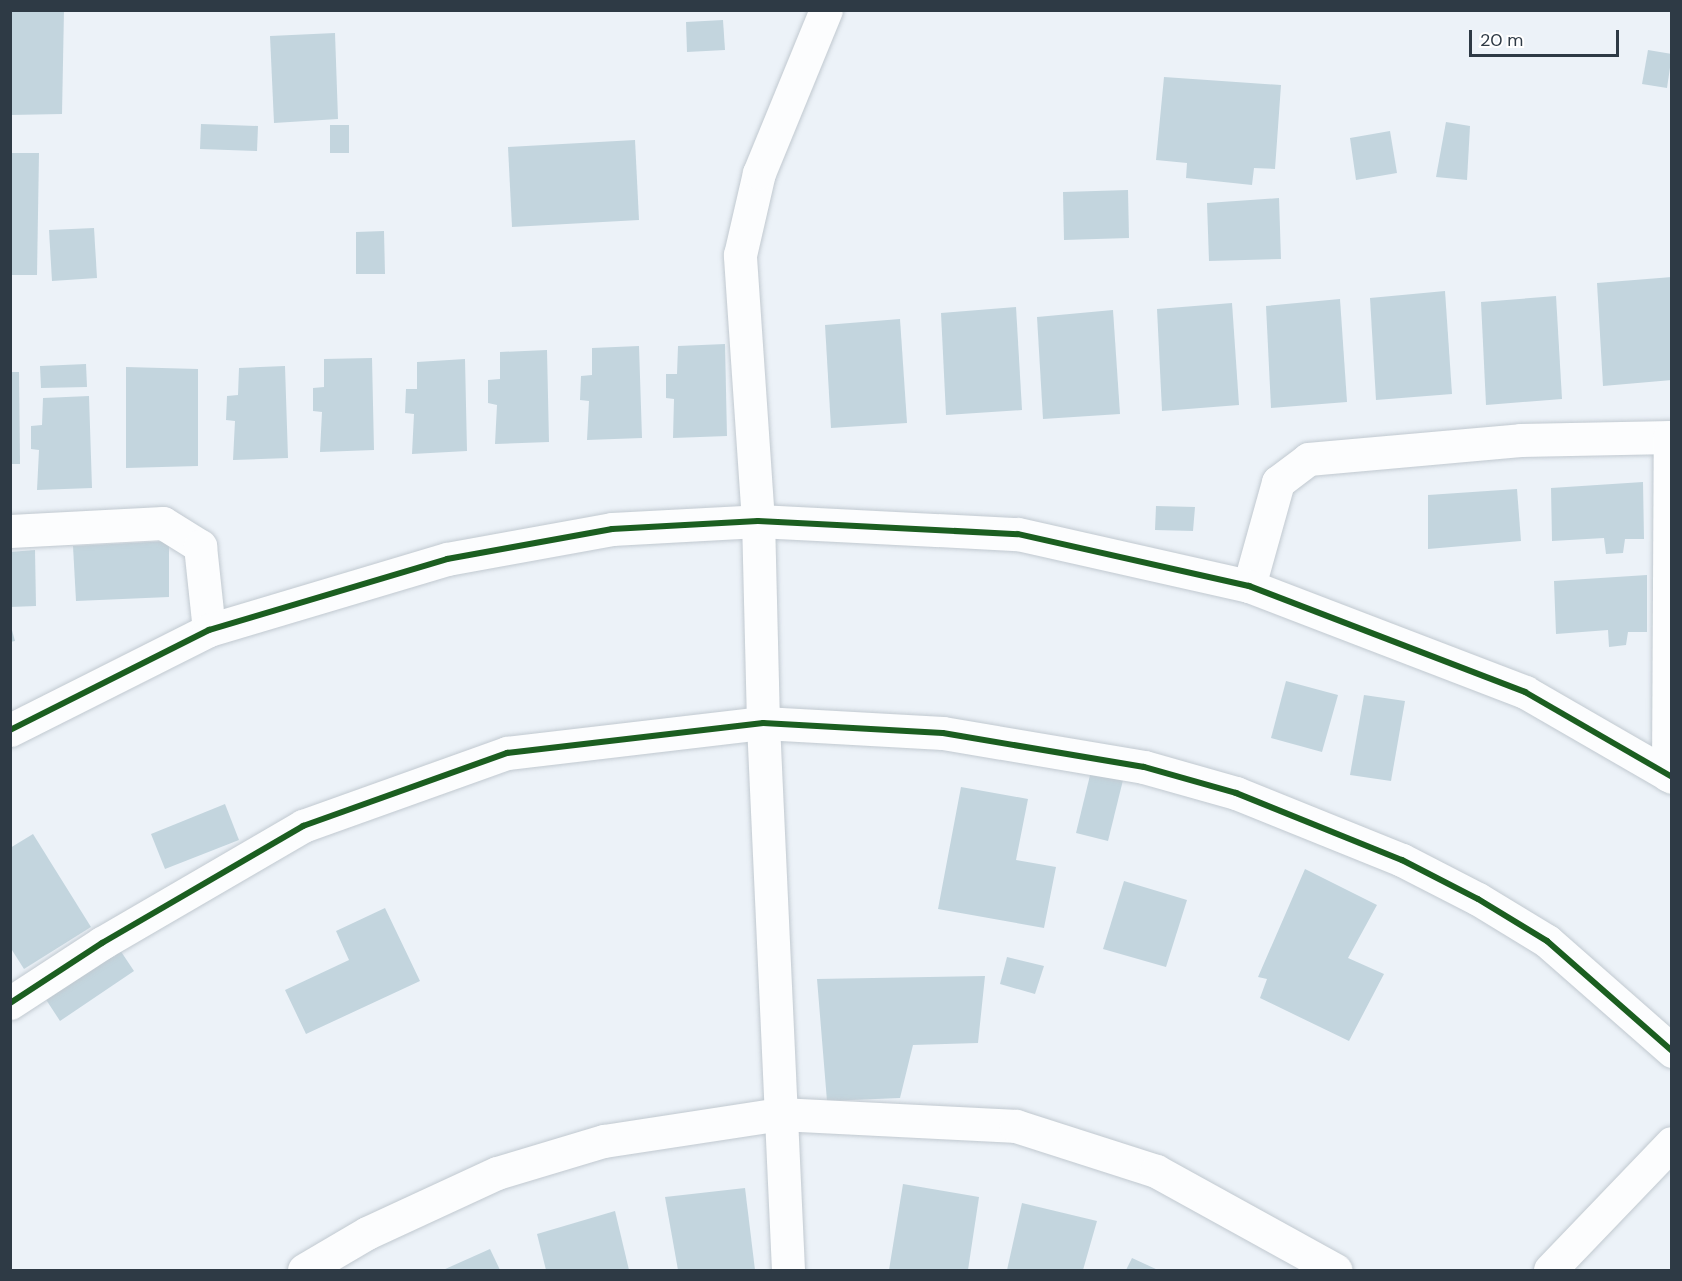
<!DOCTYPE html>
<html>
<head>
<meta charset="utf-8">
<style>
	body { margin:0 }
	#map { position:relative; width:1682px; height:1281px; overflow:hidden; background:#ecf2f8; font-family:"DM Sans",sans-serif }
	div>[style] { position:absolute }
	.building>* { inset:0; background:#c3d5de }
	.roads { filter:drop-shadow(0 0 2px #c1c9d0) drop-shadow(0 0 2px #c1c9d0) }
	.street>* { height:33px; margin:-16.5px; padding:0 16.5px; transform-origin:16.5px; border-radius:16.5px; background:#fcfdfe }
	.cycleway>* { height:6px; margin:-3px; padding:0 3px; transform-origin:3px; border-radius:3px; background:#1b5e20 }
	span { translate:-50% -50%; white-space:nowrap; text-align:center; line-height:1.15; -webkit-text-stroke:6px #fff; paint-order:stroke }
	.frame { position:absolute; inset:0; border:12px solid #2e3a45; pointer-events:none }
	.scale { position:absolute; left:1469px; top:30px; width:150px; height:27px; box-sizing:border-box; border:3px solid #2e3a45; border-top:0; padding-left:8px; font-size:18px; line-height:21px; white-space:nowrap; color:#2e3a45; -webkit-text-stroke:4px #fff; paint-order:stroke }
</style>
</head>
<body>
<div id="map">
	<div class="building">
		<div style="clip-path:polygon(10px 10px,64px 10px,62px 114px,10px 115px)"></div>
		<div style="clip-path:polygon(723px 20px,725px 50px,687px 52px,686px 22px)"></div>
		<div style="clip-path:polygon(335px 33px,338px 119px,274px 123px,270px 36px)"></div>
		<div style="clip-path:polygon(1648px 50px,1672px 54px,1667px 88px,1642px 84px)"></div>
		<div style="clip-path:polygon(1164px 77px,1281px 85px,1275px 169px,1254px 168px,1252px 185px,1186px 178px,1187px 163px,1156px 160px)"></div>
		<div style="clip-path:polygon(1446px 122px,1470px 126px,1467px 180px,1436px 177px)"></div>
		<div style="clip-path:polygon(201px 124px,258px 126px,257px 151px,200px 149px)"></div>
		<div style="clip-path:polygon(330px 125px,349px 125px,349px 153px,330px 153px)"></div>
		<div style="clip-path:polygon(1390px 131px,1397px 173px,1356px 180px,1350px 138px)"></div>
		<div style="clip-path:polygon(635px 140px,639px 220px,512px 227px,508px 147px)"></div>
		<div style="clip-path:polygon(10px 153px,39px 153px,37px 275px,10px 275px)"></div>
		<div style="clip-path:polygon(1128px 190px,1129px 238px,1064px 240px,1063px 192px)"></div>
		<div style="clip-path:polygon(1279px 198px,1281px 259px,1209px 261px,1207px 203px)"></div>
		<div style="clip-path:polygon(94px 228px,97px 278px,52px 281px,49px 230px)"></div>
		<div style="clip-path:polygon(384px 231px,385px 274px,356px 274px,356px 232px)"></div>
		<div style="clip-path:polygon(1672px 277px,1672px 380px,1603px 386px,1597px 283px)"></div>
		<div style="clip-path:polygon(1445px 291px,1452px 394px,1376px 400px,1370px 298px)"></div>
		<div style="clip-path:polygon(1556px 296px,1562px 399px,1486px 405px,1481px 302px)"></div>
		<div style="clip-path:polygon(1340px 299px,1347px 402px,1271px 408px,1266px 306px)"></div>
		<div style="clip-path:polygon(1232px 303px,1239px 405px,1162px 411px,1157px 309px)"></div>
		<div style="clip-path:polygon(1016px 307px,1022px 410px,946px 415px,941px 313px)"></div>
		<div style="clip-path:polygon(1113px 310px,1120px 414px,1043px 419px,1037px 317px)"></div>
		<div style="clip-path:polygon(900px 319px,907px 423px,831px 428px,825px 325px)"></div>
		<div style="clip-path:polygon(725px 344px,727px 436px,673px 438px,674px 399px,666px 398px,666px 374px,677px 374px,678px 346px)"></div>
		<div style="clip-path:polygon(639px 346px,642px 438px,587px 440px,589px 401px,580px 400px,581px 376px,592px 375px,592px 348px)"></div>
		<div style="clip-path:polygon(547px 350px,549px 442px,495px 444px,497px 405px,488px 403px,488px 380px,500px 379px,500px 352px)"></div>
		<div style="clip-path:polygon(372px 358px,374px 450px,320px 452px,322px 412px,313px 411px,313px 388px,324px 387px,324px 359px)"></div>
		<div style="clip-path:polygon(465px 359px,467px 451px,412px 454px,414px 414px,405px 413px,406px 389px,417px 389px,417px 362px)"></div>
		<div style="clip-path:polygon(86px 364px,87px 387px,41px 388px,40px 366px)"></div>
		<div style="clip-path:polygon(285px 366px,288px 458px,233px 460px,235px 421px,226px 420px,227px 396px,238px 395px,239px 368px)"></div>
		<div style="clip-path:polygon(126px 367px,198px 369px,198px 466px,126px 468px)"></div>
		<div style="clip-path:polygon(10px 372px,19px 372px,20px 464px,10px 464px)"></div>
		<div style="clip-path:polygon(89px 396px,92px 488px,37px 490px,39px 450px,31px 449px,31px 426px,42px 425px,43px 398px)"></div>
		<div style="clip-path:polygon(1643px 482px,1644px 539px,1625px 539px,1623px 553px,1606px 554px,1604px 538px,1552px 541px,1551px 488px)"></div>
		<div style="clip-path:polygon(1517px 489px,1521px 541px,1428px 549px,1428px 495px)"></div>
		<div style="clip-path:polygon(1156px 506px,1195px 507px,1193px 531px,1155px 530px)"></div>
		<div style="clip-path:polygon(169px 541px,169px 597px,76px 601px,73px 546px)"></div>
		<div style="clip-path:polygon(35px 550px,36px 606px,10px 607px,10px 552px)"></div>
		<div style="clip-path:polygon(1647px 575px,1647px 632px,1628px 632px,1626px 645px,1609px 647px,1608px 630px,1556px 634px,1554px 581px)"></div>
		<div style="clip-path:polygon(10px 623px,15px 641px,10px 642px)"></div>
		<div style="clip-path:polygon(1286px 681px,1338px 695px,1322px 752px,1271px 738px)"></div>
		<div style="clip-path:polygon(1364px 695px,1405px 701px,1391px 781px,1350px 775px)"></div>
		<div style="clip-path:polygon(1092px 767px,1124px 776px,1108px 841px,1076px 833px)"></div>
		<div style="clip-path:polygon(961px 787px,1028px 799px,1016px 860px,1056px 867px,1044px 928px,938px 909px)"></div>
		<div style="clip-path:polygon(225px 804px,239px 840px,165px 869px,151px 834px)"></div>
		<div style="clip-path:polygon(33px 834px,91px 927px,24px 969px,10px 947px,10px 848px)"></div>
		<div style="clip-path:polygon(1305px 869px,1377px 905px,1348px 958px,1384px 974px,1349px 1041px,1260px 998px,1267px 979px,1258px 977px)"></div>
		<div style="clip-path:polygon(1124px 881px,1187px 900px,1166px 967px,1103px 949px)"></div>
		<div style="clip-path:polygon(385px 908px,420px 981px,306px 1034px,285px 990px,349px 960px,336px 931px)"></div>
		<div style="clip-path:polygon(111px 948px,114px 957px,120px 950px,134px 971px,60px 1021px,43px 995px)"></div>
		<div style="clip-path:polygon(1007px 957px,1044px 966px,1035px 994px,1000px 984px)"></div>
		<div style="clip-path:polygon(985px 976px,978px 1043px,913px 1045px,900px 1098px,827px 1101px,817px 979px)"></div>
		<div style="clip-path:polygon(903px 1184px,979px 1197px,968px 1270px,889px 1270px)"></div>
		<div style="clip-path:polygon(745px 1188px,755px 1270px,678px 1270px,665px 1197px)"></div>
		<div style="clip-path:polygon(1022px 1203px,1097px 1221px,1083px 1270px,1007px 1270px)"></div>
		<div style="clip-path:polygon(615px 1211px,629px 1270px,546px 1270px,537px 1234px)"></div>
		<div style="clip-path:polygon(490px 1249px,500px 1270px,443px 1270px)"></div>
		<div style="clip-path:polygon(1132px 1258px,1158px 1270px,1126px 1270px)"></div>
	</div>
	<div class="roads">
		<div class="street">
			<div style="left:10px;top:531px;width:153px;rotate:-3deg"></div>
			<div style="left:163px;top:523px;width:44px;rotate:31.9deg"></div>
			<div style="left:200px;top:546px;width:84px;rotate:83.9deg"></div>
			<div style="left:1249px;top:586px;width:108px;rotate:-74.4deg"></div>
			<div style="left:1278px;top:482px;width:38px;rotate:-37deg"></div>
			<div style="left:1308px;top:459px;width:213px;rotate:-5.1deg"></div>
			<div style="left:1520px;top:440px;width:152px;rotate:-1.1deg"></div>
			<div style="left:10px;top:730px;width:223px;rotate:-26.7deg"></div>
			<div style="left:209px;top:630px;width:248px;rotate:-16.6deg"></div>
			<div style="left:447px;top:559px;width:168px;rotate:-10.3deg"></div>
			<div style="left:612px;top:529px;width:146px;rotate:-3.1deg"></div>
			<div style="left:758px;top:521px;width:260px;rotate:2.9deg"></div>
			<div style="left:1018px;top:534px;width:237px;rotate:12.7deg"></div>
			<div style="left:1249px;top:586px;width:296px;rotate:21deg"></div>
			<div style="left:1525px;top:692px;width:170px;rotate:30deg"></div>
			<div style="left:1668px;top:775px;width:338px;rotate:-89.7deg"></div>
			<div style="left:10px;top:1003px;width:110px;rotate:-33.1deg"></div>
			<div style="left:102px;top:943px;width:233px;rotate:-30.2deg"></div>
			<div style="left:303px;top:826px;width:217px;rotate:-19.7deg"></div>
			<div style="left:507px;top:753px;width:258px;rotate:-6.7deg"></div>
			<div style="left:763px;top:723px;width:180px;rotate:3.2deg"></div>
			<div style="left:943px;top:733px;width:204px;rotate:9.6deg"></div>
			<div style="left:1144px;top:767px;width:96px;rotate:15.8deg"></div>
			<div style="left:1236px;top:793px;width:179px;rotate:22deg"></div>
			<div style="left:1402px;top:860px;width:85px;rotate:27.2deg"></div>
			<div style="left:1478px;top:899px;width:81px;rotate:31.3deg"></div>
			<div style="left:1547px;top:941px;width:167px;rotate:41.3deg"></div>
			<div style="left:304px;top:1270px;width:73px;rotate:-30.4deg"></div>
			<div style="left:367px;top:1233px;width:143px;rotate:-24.8deg"></div>
			<div style="left:497px;top:1173px;width:112px;rotate:-16.7deg"></div>
			<div style="left:604px;top:1141px;width:179px;rotate:-8.7deg"></div>
			<div style="left:781px;top:1114px;width:235px;rotate:2.9deg"></div>
			<div style="left:1016px;top:1126px;width:147px;rotate:17.8deg"></div>
			<div style="left:1156px;top:1171px;width:205px;rotate:28.9deg"></div>
			<div style="left:788px;top:1270px;width:548px;rotate:-92.62deg"></div>
			<div style="left:763px;top:723px;width:202px;rotate:-91.4deg"></div>
			<div style="left:758px;top:521px;width:267px;rotate:-93.9deg"></div>
			<div style="left:740px;top:255px;width:84px;rotate:-77deg"></div>
			<div style="left:759px;top:173px;width:176px;rotate:-67.7deg"></div>
			<div style="left:1550px;top:1270px;width:176px;rotate:-46.2deg"></div>
		</div>
	</div>
	<div class="cycleway">
		<div style="left:10px;top:730px;width:223px;rotate:-26.7deg"></div>
		<div style="left:209px;top:630px;width:248px;rotate:-16.6deg"></div>
		<div style="left:447px;top:559px;width:168px;rotate:-10.3deg"></div>
		<div style="left:612px;top:529px;width:146px;rotate:-3.1deg"></div>
		<div style="left:758px;top:521px;width:260px;rotate:2.9deg"></div>
		<div style="left:1018px;top:534px;width:237px;rotate:12.7deg"></div>
		<div style="left:1249px;top:586px;width:296px;rotate:21deg"></div>
		<div style="left:1525px;top:692px;width:170px;rotate:30deg"></div>
		<div style="left:10px;top:1003px;width:110px;rotate:-33.1deg"></div>
		<div style="left:102px;top:943px;width:233px;rotate:-30.2deg"></div>
		<div style="left:303px;top:826px;width:217px;rotate:-19.7deg"></div>
		<div style="left:507px;top:753px;width:258px;rotate:-6.7deg"></div>
		<div style="left:763px;top:723px;width:180px;rotate:3.2deg"></div>
		<div style="left:943px;top:733px;width:204px;rotate:9.6deg"></div>
		<div style="left:1144px;top:767px;width:96px;rotate:15.8deg"></div>
		<div style="left:1236px;top:793px;width:179px;rotate:22deg"></div>
		<div style="left:1402px;top:860px;width:85px;rotate:27.2deg"></div>
		<div style="left:1478px;top:899px;width:81px;rotate:31.3deg"></div>
		<div style="left:1547px;top:941px;width:167px;rotate:41.3deg"></div>
	</div>
	<div class="frame"></div>
	<div class="scale">20 m</div>
</div>
</body>
</html>
